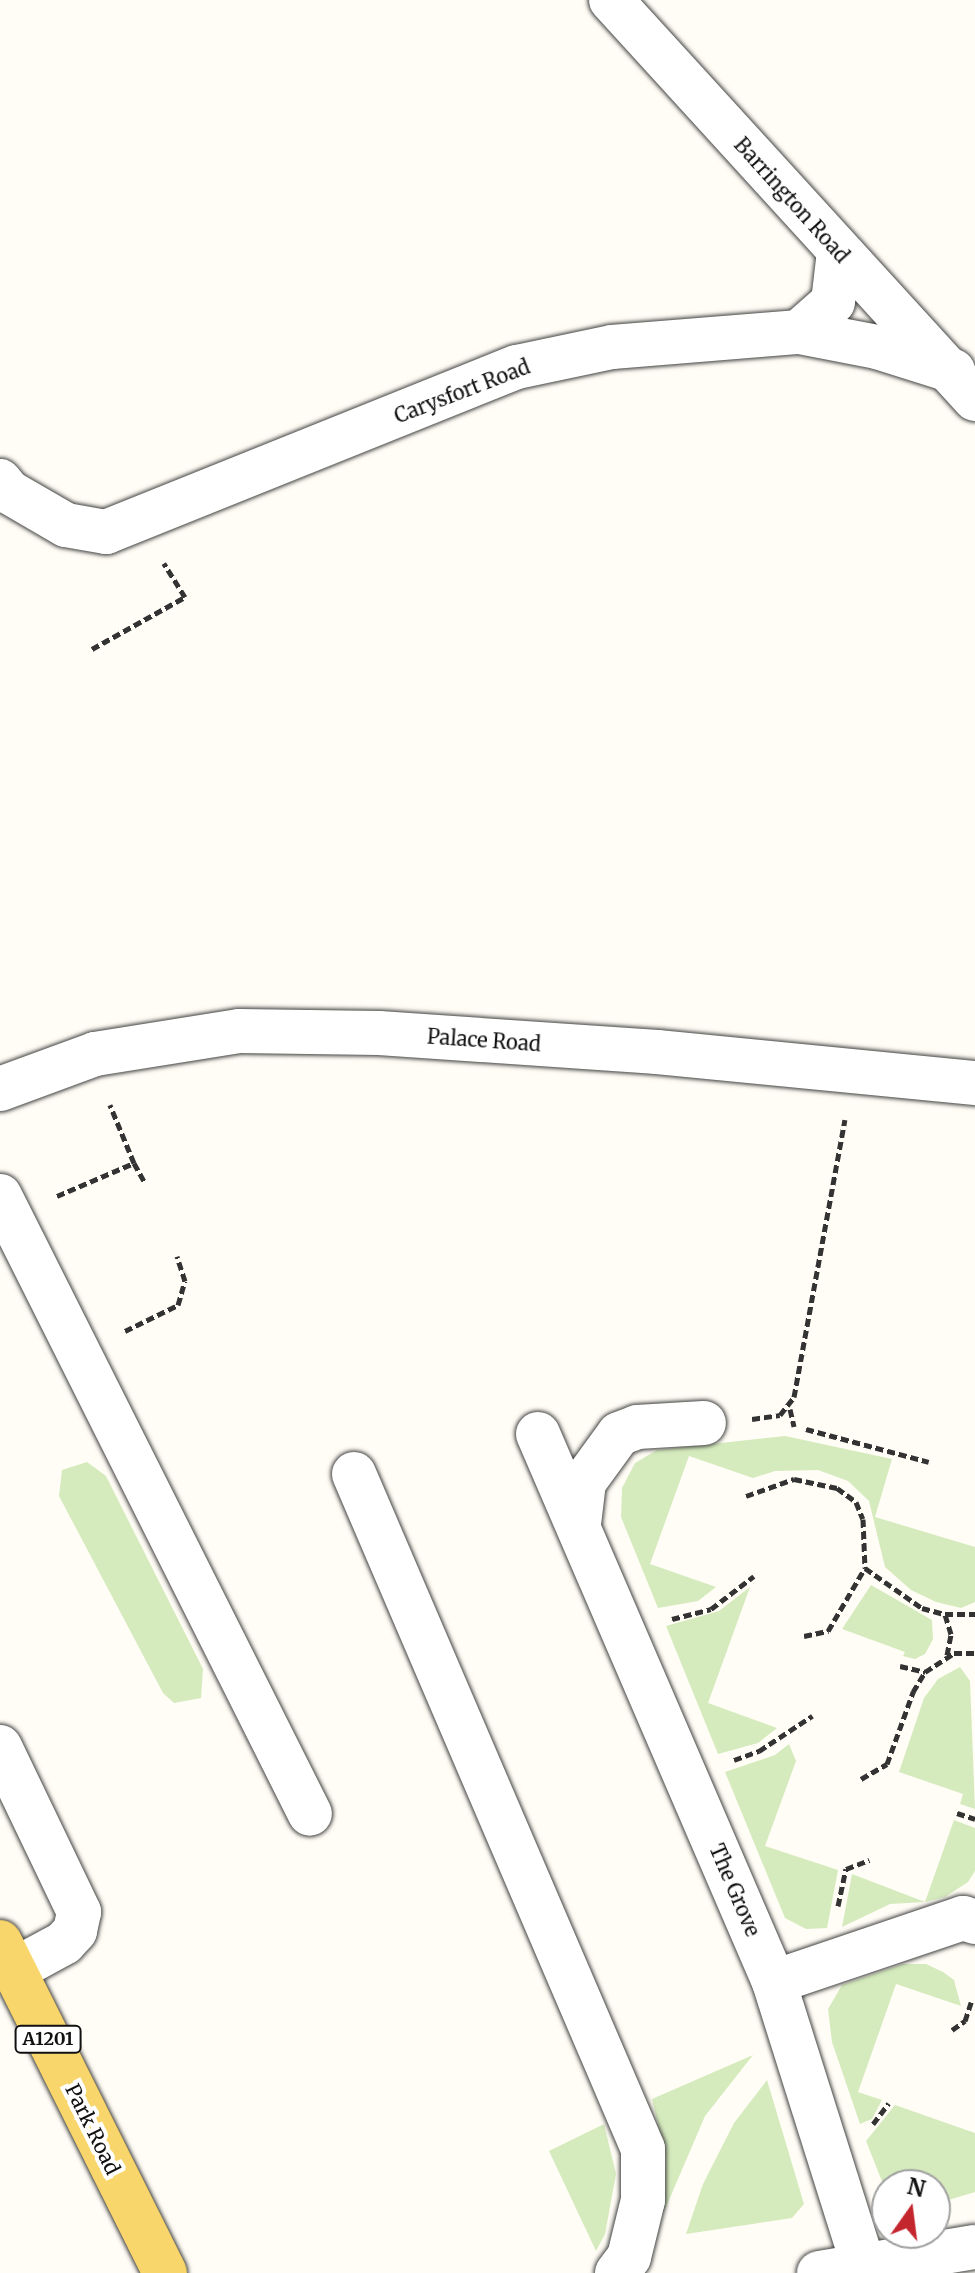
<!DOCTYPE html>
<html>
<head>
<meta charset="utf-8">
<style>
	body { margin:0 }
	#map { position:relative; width:975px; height:2273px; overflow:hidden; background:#fffdf5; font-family:Merriweather,serif }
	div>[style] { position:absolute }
	.green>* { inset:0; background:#d5ebbd }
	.path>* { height:5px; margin-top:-2.5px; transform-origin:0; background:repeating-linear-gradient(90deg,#333 0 8px,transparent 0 12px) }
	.roads { filter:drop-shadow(0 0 2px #444) drop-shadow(0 0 2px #444) }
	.minor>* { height:44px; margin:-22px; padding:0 22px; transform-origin:22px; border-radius:22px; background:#fff }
	.major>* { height:44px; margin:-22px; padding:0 22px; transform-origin:22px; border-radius:22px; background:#f9d66b }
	span { translate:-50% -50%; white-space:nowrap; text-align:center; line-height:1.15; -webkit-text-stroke:8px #fff; paint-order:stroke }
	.shield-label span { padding:2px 6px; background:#fff; border:2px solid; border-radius:6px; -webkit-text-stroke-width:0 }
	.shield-label { font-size:18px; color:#111; font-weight:700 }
	.street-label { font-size:20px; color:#111 }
	.north { position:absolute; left:871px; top:2169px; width:80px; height:80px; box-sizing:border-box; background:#fff; border:2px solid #a0a0a0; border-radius:50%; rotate:14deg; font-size:22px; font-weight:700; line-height:32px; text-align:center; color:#111 }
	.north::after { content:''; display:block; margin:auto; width:28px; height:36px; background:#c4262e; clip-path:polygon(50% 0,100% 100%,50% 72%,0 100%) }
</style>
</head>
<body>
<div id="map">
	<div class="green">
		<div style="clip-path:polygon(785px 1436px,892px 1459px,875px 1517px,975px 1547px,975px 1602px,961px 1608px,936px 1602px,911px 1590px,885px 1567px,869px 1501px,848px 1481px,818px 1470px,775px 1471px,753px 1478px,689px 1456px,650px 1564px,716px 1587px,698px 1601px,658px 1608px,621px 1517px,622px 1488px,635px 1463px,657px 1450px)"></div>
		<div style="clip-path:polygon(87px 1462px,106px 1476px,203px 1669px,201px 1698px,174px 1703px,163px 1693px,59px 1496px,62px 1470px)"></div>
		<div style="clip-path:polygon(871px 1585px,932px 1620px,933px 1639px,925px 1654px,915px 1659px,903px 1656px,905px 1652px,842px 1629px)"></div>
		<div style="clip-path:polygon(750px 1587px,708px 1703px,777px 1728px,758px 1743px,718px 1754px,666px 1626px,719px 1611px)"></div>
		<div style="clip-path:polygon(960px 1667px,970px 1681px,975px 1809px,960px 1804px,963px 1794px,899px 1772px,924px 1698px,938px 1679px)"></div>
		<div style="clip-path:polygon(789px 1744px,796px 1761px,765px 1846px,838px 1870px,827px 1928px,806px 1929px,785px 1918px,725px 1772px,775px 1755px)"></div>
		<div style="clip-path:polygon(954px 1820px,975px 1828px,975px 1871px,968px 1882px,945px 1897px,925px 1902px,890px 1904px,842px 1927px,852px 1874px,925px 1902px)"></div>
		<div style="clip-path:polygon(903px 1964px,926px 1964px,943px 1972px,954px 1980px,961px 2006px,896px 1984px,858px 2092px,882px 2100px,872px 2119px,860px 2124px,832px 2042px,828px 2009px,842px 1985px)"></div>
		<div style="clip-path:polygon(753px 2055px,705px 2116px,663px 2214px,666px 2159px,652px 2099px)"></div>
		<div style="clip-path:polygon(767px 2080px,804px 2204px,792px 2218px,686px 2234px,703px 2184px,734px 2123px)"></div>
		<div style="clip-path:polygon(895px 2105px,975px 2133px,975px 2192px,935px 2204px,935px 2185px,887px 2185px,887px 2194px,866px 2141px)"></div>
		<div style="clip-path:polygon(604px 2124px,616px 2174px,605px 2234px,596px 2251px,549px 2151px)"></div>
	</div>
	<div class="path">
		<div style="left:92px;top:649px;width:107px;rotate:-29.2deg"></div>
		<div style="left:185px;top:597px;width:40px;rotate:-122deg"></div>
		<div style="left:134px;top:1163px;width:21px;rotate:61deg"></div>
		<div style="left:57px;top:1196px;width:84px;rotate:-23.2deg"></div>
		<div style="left:134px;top:1163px;width:63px;rotate:-112.5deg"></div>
		<div style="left:125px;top:1331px;width:59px;rotate:-26.1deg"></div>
		<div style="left:178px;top:1305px;width:25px;rotate:-74deg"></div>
		<div style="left:185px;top:1281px;width:26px;rotate:-108deg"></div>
		<div style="left:790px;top:1409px;width:18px;rotate:77deg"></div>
		<div style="left:752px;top:1419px;width:28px;rotate:-8deg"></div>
		<div style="left:780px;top:1415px;width:23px;rotate:-52deg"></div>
		<div style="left:794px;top:1397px;width:282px;rotate:-79.6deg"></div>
		<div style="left:806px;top:1429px;width:127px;rotate:15deg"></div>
		<div style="left:746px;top:1496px;width:51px;rotate:-19.5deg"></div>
		<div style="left:794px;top:1479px;width:44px;rotate:11.8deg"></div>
		<div style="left:837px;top:1488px;width:24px;rotate:36deg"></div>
		<div style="left:856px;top:1502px;width:18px;rotate:68deg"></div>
		<div style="left:863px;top:1519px;width:49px;rotate:87.7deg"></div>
		<div style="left:865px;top:1568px;width:70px;rotate:35.1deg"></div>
		<div style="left:922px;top:1608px;width:24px;rotate:15deg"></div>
		<div style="left:672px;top:1619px;width:40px;rotate:-14.4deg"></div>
		<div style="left:711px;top:1609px;width:54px;rotate:-37.5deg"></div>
		<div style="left:804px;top:1636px;width:25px;rotate:-12deg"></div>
		<div style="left:828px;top:1631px;width:73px;rotate:-59.6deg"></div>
		<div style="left:947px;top:1655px;width:21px;rotate:-79deg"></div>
		<div style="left:951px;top:1634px;width:21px;rotate:-107deg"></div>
		<div style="left:945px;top:1614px;width:30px"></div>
		<div style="left:900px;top:1666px;width:26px;rotate:13deg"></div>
		<div style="left:734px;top:1760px;width:27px;rotate:-20deg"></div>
		<div style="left:759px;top:1751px;width:64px;rotate:-33.4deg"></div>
		<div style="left:861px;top:1779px;width:30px;rotate:-30deg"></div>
		<div style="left:887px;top:1764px;width:77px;rotate:-70.1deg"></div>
		<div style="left:913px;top:1692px;width:23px;rotate:-59deg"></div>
		<div style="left:925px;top:1672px;width:35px;rotate:-33deg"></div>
		<div style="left:954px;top:1653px;width:21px"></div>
		<div style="left:957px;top:1813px;width:19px;rotate:18deg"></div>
		<div style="left:838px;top:1906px;width:38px;rotate:-78deg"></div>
		<div style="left:846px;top:1869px;width:25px;rotate:-21deg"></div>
		<div style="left:952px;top:2030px;width:16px;rotate:-35deg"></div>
		<div style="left:965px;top:2021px;width:20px;rotate:-72deg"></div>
		<div style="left:873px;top:2124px;width:26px;rotate:-53deg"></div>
	</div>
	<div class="roads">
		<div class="minor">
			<div style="left:611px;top:0;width:540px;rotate:47.63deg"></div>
			<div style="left:799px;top:332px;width:45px;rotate:-41.4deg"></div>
			<div style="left:833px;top:302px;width:50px;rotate:-83.2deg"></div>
			<div style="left:0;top:481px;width:14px;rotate:51deg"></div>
			<div style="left:9px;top:492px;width:66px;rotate:30.1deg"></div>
			<div style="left:66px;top:525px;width:41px;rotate:9.9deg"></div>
			<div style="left:106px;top:532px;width:443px;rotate:-21.9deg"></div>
			<div style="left:517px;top:367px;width:97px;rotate:-11.9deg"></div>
			<div style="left:612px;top:347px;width:188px;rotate:-4.6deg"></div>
			<div style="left:799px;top:332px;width:79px;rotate:10.9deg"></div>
			<div style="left:877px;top:347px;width:80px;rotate:17.5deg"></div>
			<div style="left:0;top:1089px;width:101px;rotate:-20.2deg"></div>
			<div style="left:95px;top:1054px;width:146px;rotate:-9.1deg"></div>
			<div style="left:239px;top:1031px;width:140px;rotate:0.8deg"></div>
			<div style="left:379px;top:1033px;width:279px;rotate:3.9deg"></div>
			<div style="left:657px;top:1052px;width:320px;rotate:5.6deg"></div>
			<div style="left:0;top:1196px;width:691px;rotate:63.36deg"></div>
			<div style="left:538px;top:1434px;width:597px;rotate:66.7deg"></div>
			<div style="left:774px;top:1982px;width:299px;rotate:72.5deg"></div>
			<div style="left:354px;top:1474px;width:734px;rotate:66.82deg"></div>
			<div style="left:643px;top:2149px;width:51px;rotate:90deg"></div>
			<div style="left:643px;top:2200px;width:59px;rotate:103.8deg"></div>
			<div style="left:629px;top:2257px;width:20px;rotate:127deg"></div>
			<div style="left:579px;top:1524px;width:42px;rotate:-83.2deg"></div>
			<div style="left:584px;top:1482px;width:59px;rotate:-53.9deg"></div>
			<div style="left:619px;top:1434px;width:19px;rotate:-21deg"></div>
			<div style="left:637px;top:1427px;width:67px;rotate:-3.4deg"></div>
			<div style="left:0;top:1747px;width:183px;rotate:64.4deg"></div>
			<div style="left:79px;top:1912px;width:19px;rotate:102deg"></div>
			<div style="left:75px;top:1931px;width:16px;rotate:133deg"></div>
			<div style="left:64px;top:1943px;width:57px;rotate:151.6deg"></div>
			<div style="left:774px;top:1982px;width:200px;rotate:-18.7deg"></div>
			<div style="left:963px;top:1918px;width:13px;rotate:18deg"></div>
			<div style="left:819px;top:2273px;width:158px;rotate:-9.5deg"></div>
		</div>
		<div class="major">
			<div style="left:0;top:1942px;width:370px;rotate:63.5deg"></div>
		</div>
	</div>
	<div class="shield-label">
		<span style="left:48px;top:2039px">A1201</span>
	</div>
	<div class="street-label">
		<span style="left:792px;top:200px;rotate:48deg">Barrington Road</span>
		<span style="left:462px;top:391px;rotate:-21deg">Carysfort Road</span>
		<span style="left:484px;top:1040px;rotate:4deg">Palace Road</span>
		<span style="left:735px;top:1890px;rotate:67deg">The Grove</span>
		<span style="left:93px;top:2129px;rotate:64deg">Park Road</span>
	</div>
	<div class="north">N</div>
</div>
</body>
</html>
